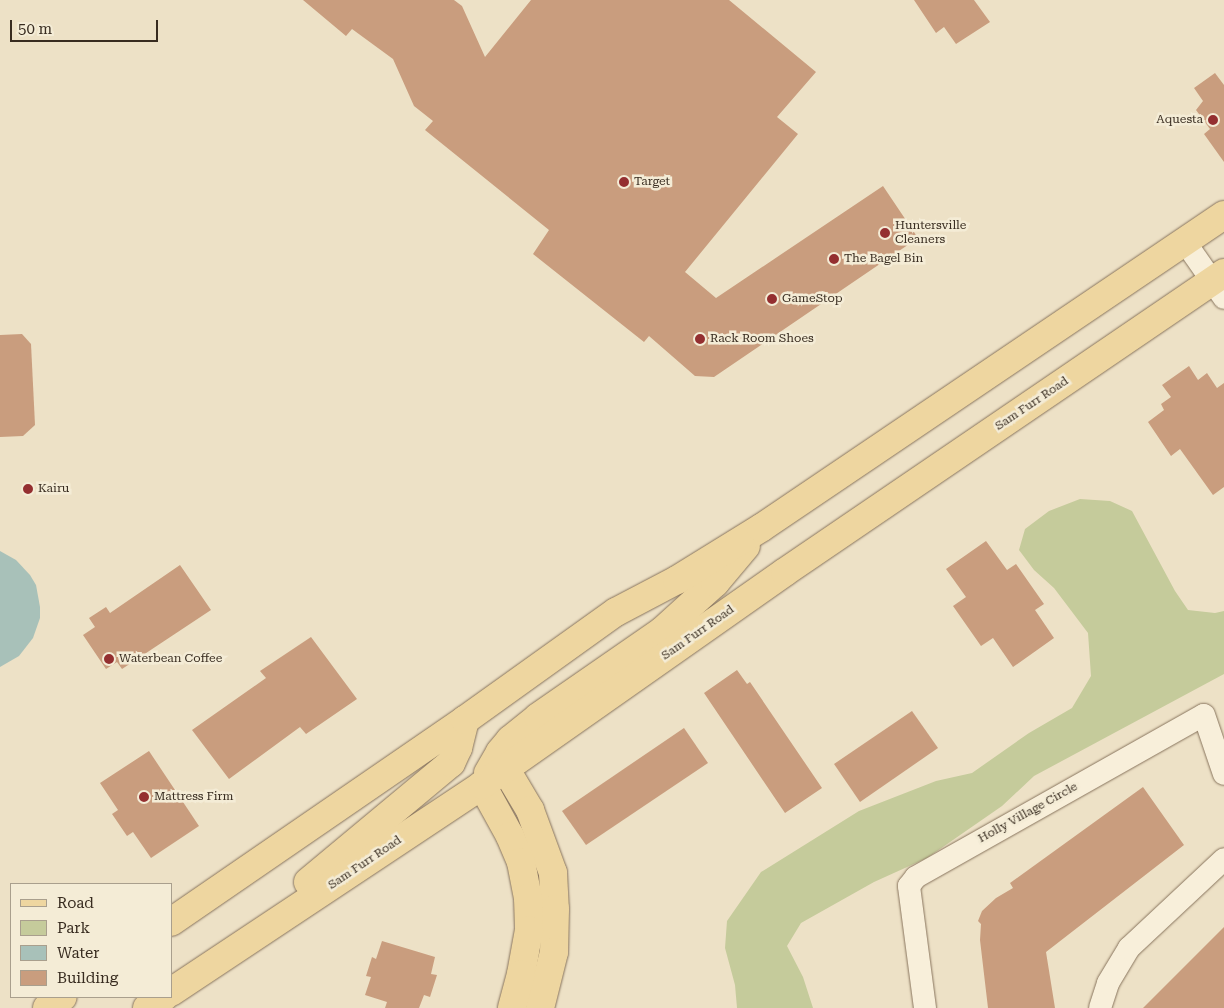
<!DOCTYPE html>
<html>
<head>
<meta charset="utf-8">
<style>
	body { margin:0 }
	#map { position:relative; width:1224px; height:1008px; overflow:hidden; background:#ede1c6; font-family:"Roboto Serif",serif }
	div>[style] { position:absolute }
	.green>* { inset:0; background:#c5cb9b }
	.water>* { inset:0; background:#a8c1b9 }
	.building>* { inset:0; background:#c99d7e }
	.roads { filter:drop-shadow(0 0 1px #88745d) drop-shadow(0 0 1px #88745d) }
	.minor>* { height:22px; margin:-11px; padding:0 11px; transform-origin:11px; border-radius:11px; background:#f8efda }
	.major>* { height:28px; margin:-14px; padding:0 14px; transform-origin:14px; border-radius:14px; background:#eed6a0 }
	.dots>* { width:14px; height:14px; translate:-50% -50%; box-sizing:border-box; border:2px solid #f4ecd6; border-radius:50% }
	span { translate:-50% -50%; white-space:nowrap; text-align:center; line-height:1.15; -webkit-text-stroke:5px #f4ecd6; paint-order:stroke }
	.poi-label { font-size:12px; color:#382c20 }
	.right { translate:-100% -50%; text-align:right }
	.left { translate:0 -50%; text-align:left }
	.street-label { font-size:12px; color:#382c20 }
	.legend { position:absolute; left:10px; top:883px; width:162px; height:115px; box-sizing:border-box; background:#f4ecd6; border:1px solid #a99f8d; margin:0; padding:6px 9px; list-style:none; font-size:15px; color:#382c20 }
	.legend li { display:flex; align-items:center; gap:10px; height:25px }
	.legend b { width:25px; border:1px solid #a99f8d }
	.scale { position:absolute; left:10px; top:20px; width:148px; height:22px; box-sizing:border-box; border:2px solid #382c20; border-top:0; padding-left:6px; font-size:15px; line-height:18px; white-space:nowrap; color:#382c20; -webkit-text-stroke:4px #f4ecd6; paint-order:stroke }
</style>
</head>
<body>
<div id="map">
	<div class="green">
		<div style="clip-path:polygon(1080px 499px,1110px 501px,1132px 511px,1175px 591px,1188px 610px,1215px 613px,1224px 611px,1224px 674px,1034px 776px,1002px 806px,927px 858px,874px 882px,801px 923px,787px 946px,803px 977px,813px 1008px,737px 1008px,735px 985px,725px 948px,727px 921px,761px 872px,859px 811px,936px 781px,972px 773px,1029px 733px,1072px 708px,1091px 676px,1088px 633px,1054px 588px,1034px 570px,1019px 550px,1025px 529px,1049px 511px)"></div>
	</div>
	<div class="water">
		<div style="clip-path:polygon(0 551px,16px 560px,30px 575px,36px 585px,40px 607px,40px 618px,33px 638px,19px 656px,0 667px)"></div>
	</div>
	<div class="building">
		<div style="clip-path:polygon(303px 0,454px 0,462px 6px,485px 57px,531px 0,729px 0,816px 72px,777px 117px,798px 134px,685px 272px,716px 298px,883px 186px,918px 238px,714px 377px,695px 376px,649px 336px,644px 342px,533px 254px,549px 230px,425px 130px,433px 121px,414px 106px,393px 59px,352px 29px,346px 36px)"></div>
		<div style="clip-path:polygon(914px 0,974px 0,990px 22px,956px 44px,944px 27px,936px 33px)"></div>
		<div style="clip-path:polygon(1215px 73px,1224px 85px,1224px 162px,1204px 134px,1210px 129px,1196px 110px,1203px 101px,1194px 88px)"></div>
		<div style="clip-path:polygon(22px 334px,31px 344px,35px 425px,23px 436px,0 437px,0 335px)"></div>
		<div style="clip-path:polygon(1189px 366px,1198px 380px,1207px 373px,1217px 388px,1224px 383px,1224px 487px,1213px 495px,1180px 449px,1171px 456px,1148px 422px,1164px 410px,1161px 404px,1171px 397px,1162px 385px)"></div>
		<div style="clip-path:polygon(986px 541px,1007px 570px,1016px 564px,1044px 604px,1035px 610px,1054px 638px,1013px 667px,993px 638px,981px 646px,953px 606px,966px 597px,946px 569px)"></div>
		<div style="clip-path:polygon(180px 565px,211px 610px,122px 669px,117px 662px,106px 669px,83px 635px,95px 627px,89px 618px,106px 607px,110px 613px)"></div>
		<div style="clip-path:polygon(311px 637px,357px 699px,306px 734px,300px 727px,229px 779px,192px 730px,266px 678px,260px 671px)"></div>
		<div style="clip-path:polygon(737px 670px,747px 684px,750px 682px,822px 788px,785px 813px,704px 693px)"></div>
		<div style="clip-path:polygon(912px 711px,938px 748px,860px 802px,834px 764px)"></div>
		<div style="clip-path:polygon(684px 728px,708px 763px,586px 845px,562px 811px)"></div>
		<div style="clip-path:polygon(149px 751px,199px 826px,151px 858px,133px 832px,127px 836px,112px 814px,118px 810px,100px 783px)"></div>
		<div style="clip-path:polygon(1143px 787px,1184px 845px,1046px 952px,1055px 1008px,988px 1008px,980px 940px,981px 924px,978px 921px,982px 911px,996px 898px,1013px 888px,1010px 883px)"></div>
		<div style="clip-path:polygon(1224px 927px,1224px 1008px,1143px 1008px)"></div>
		<div style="clip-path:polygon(382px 941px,435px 957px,431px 974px,437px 975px,430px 997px,424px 995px,419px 1008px,385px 1008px,387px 1002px,365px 995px,371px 977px,366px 976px,372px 957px,376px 959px)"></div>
	</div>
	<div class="roads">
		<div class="minor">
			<div style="left:1185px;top:242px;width:68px;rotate:55.1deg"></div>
			<div style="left:925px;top:1008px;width:123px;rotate:-97.5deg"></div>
			<div style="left:909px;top:886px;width:11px;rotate:-52deg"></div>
			<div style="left:916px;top:877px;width:330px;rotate:-29.4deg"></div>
			<div style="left:1204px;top:715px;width:62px;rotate:71.3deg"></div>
			<div style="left:1100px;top:1008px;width:26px;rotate:-72deg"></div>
			<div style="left:1108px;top:983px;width:41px;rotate:-59deg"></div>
			<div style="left:1129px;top:948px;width:130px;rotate:-43.1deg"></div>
		</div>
		<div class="major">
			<div style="left:505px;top:768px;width:49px;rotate:59.2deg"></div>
			<div style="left:530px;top:810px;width:67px;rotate:69.9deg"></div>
			<div style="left:553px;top:873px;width:36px;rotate:87deg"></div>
			<div style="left:555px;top:909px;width:43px;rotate:91.3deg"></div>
			<div style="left:554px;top:952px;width:58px;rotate:104deg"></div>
			<div style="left:488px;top:773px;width:24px;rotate:-60deg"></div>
			<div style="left:500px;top:752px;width:16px;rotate:-50deg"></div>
			<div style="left:510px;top:740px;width:36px;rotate:-39deg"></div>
			<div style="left:538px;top:717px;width:151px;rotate:-34.7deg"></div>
			<div style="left:662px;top:631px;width:72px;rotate:-42.2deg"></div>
			<div style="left:715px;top:583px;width:48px;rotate:-50deg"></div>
			<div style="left:482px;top:785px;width:58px;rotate:61.2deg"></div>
			<div style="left:510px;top:836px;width:28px;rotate:67deg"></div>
			<div style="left:521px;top:862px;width:37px;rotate:79deg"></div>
			<div style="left:528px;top:898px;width:32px;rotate:88deg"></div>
			<div style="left:529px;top:930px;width:45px;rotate:100.3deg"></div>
			<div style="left:521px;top:974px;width:35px;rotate:105deg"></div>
			<div style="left:308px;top:882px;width:186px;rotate:-39.8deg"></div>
			<div style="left:451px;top:763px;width:17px;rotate:-65deg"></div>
			<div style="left:458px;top:748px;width:29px;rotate:-76deg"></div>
			<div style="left:171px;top:922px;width:357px;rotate:-34.5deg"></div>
			<div style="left:465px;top:720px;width:186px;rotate:-35.6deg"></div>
			<div style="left:616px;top:612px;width:69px;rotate:-27.7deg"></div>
			<div style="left:677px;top:580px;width:99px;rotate:-31.8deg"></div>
			<div style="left:761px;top:528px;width:559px;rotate:-34.06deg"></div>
			<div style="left:171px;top:992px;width:374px;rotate:-33.6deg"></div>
			<div style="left:482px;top:785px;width:370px;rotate:-35.1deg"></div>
			<div style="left:785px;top:572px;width:531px;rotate:-34.26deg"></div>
			<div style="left:47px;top:1008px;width:19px;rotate:-35deg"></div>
			<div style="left:147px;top:1008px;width:20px;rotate:-33deg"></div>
		</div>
	</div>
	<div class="dots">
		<div style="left:1213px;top:120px;background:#942f30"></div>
		<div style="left:624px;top:182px;background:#942f30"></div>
		<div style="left:885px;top:233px;background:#942f30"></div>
		<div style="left:834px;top:259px;background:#942f30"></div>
		<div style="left:772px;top:299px;background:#942f30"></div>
		<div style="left:700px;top:339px;background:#942f30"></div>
		<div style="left:28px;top:489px;background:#942f30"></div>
		<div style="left:109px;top:659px;background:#942f30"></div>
		<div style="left:144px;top:797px;background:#942f30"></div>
	</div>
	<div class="poi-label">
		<span class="right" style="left:1203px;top:120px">Aquesta</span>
		<span class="left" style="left:634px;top:182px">Target</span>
		<span class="left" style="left:895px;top:233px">Huntersville<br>Cleaners</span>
		<span class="left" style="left:844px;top:259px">The Bagel Bin</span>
		<span class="left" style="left:782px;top:299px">GameStop</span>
		<span class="left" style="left:710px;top:339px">Rack Room Shoes</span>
		<span class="left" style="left:38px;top:489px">Kairu</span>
		<span class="left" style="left:119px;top:659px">Waterbean Coffee</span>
		<span class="left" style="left:154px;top:797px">Mattress Firm</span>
	</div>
	<div class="street-label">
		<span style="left:1032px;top:404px;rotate:-34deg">Sam Furr Road</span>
		<span style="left:698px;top:633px;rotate:-35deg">Sam Furr Road</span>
		<span style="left:1028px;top:813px;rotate:-29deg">Holly Village Circle</span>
		<span style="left:365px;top:863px;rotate:-34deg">Sam Furr Road</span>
	</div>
	<ul class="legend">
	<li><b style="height:6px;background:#eed6a0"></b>Road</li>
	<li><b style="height:14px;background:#c5cb9b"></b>Park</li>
	<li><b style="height:14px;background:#a8c1b9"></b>Water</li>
	<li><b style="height:14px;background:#c99d7e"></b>Building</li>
	</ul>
	<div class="scale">50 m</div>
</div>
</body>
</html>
